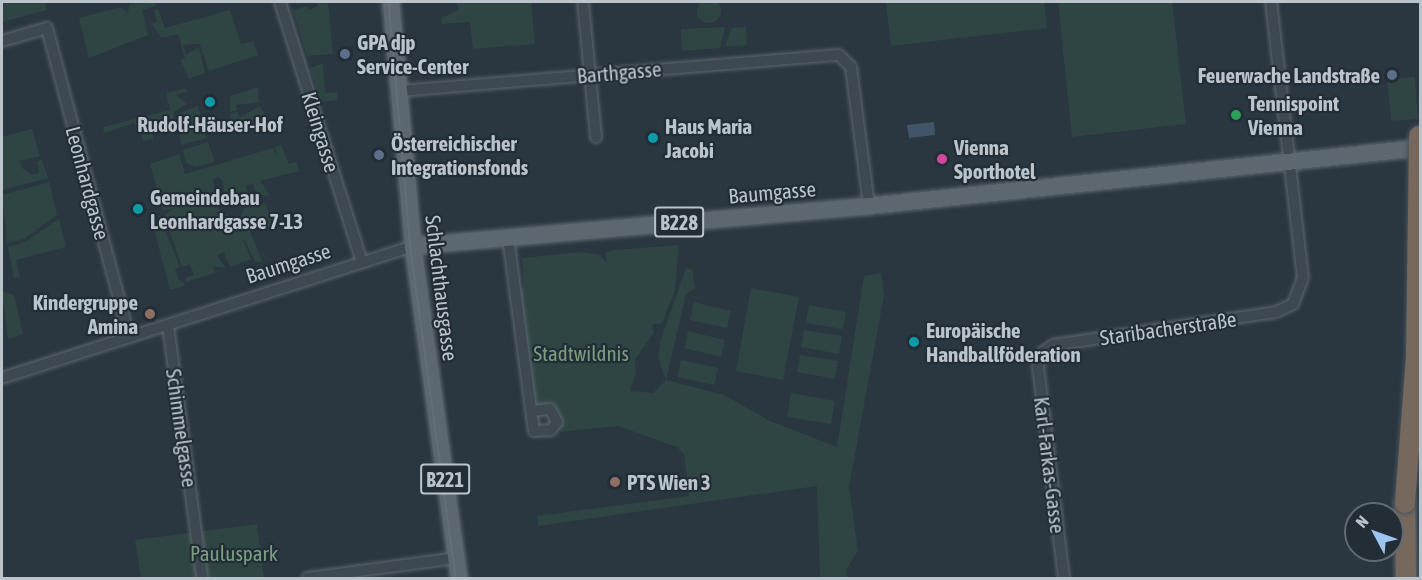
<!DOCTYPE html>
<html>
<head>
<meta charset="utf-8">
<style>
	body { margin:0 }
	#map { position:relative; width:1422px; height:580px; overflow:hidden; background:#2a3640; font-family:"Asap Condensed",sans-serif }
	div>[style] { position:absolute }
	.green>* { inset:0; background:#2f4544 }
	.round { border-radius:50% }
	.water>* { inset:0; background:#415568 }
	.roads { filter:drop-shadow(0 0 2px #5c666e) drop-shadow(0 0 2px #5c666e) }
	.street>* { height:10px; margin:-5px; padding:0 5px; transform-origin:5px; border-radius:5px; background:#3e4851 }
	.primary>* { height:16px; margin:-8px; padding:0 8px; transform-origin:8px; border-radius:8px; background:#5c6770 }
	.highway>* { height:20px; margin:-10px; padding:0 10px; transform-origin:10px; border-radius:10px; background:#76685c }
	.tram>* { height:1.5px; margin:-0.75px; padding:0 0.75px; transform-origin:0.75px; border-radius:0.75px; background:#626e79 }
	.bridges { filter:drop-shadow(0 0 2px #48535b) drop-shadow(0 0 2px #48535b) }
	.highway-bridge>* { height:20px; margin:-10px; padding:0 10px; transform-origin:10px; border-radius:10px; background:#76685c }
	.dots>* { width:16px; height:16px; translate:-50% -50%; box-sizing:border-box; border:3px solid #222d36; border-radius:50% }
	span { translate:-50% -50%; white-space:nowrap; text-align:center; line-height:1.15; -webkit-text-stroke:4.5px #222d36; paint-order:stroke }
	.shield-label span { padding:2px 4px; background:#222d36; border:2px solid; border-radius:4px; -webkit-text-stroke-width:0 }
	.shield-label { font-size:20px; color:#bbc3cb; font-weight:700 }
	.poi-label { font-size:21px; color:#bbc3cb; font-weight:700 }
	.left { translate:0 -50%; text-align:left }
	.right { translate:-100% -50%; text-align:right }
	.street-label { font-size:21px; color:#bbc3cb }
	.park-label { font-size:21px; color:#7b9e80 }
	.frame { position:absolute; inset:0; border:3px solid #bbc3cb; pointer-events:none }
	.north { position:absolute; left:1344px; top:502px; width:60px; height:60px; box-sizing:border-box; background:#222d36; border:2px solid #5f6972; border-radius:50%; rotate:311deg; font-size:16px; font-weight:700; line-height:24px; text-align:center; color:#bbc3cb }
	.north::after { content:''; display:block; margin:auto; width:21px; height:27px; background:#9cc5ef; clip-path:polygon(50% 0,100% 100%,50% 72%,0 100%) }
</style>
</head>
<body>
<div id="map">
	<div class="green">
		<div class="round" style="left:697px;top:-1px;width:24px;height:24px"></div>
		<div style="clip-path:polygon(2px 2px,45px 2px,47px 10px,2px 22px)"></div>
		<div style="clip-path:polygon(144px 2px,155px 2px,156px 6px,142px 10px,148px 35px,89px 58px,79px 18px,121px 7px,128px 13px,129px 5px)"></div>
		<div style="clip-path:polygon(317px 2px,328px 2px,333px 54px,307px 56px,293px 10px,307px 6px,309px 10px,318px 6px)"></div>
		<div style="clip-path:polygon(456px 2px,531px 2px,535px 44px,473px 49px,470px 22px,442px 24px,441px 18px,459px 10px)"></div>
		<div style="clip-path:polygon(886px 2px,1044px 2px,1047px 28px,891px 46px)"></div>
		<div style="clip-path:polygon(1058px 2px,1172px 2px,1186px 124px,1072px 137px)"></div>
		<div style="clip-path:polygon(158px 9px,165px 28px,230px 10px,241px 44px,253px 41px,258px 55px,209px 71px,200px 44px,189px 44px,183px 46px,186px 55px,199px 47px,205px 73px,189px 79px,180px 60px,185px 58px,178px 34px,162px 38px,151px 24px,157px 22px,154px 10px)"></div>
		<div style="clip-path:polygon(725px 27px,720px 48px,682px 51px,681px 29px)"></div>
		<div style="clip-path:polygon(746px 27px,747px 45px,725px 47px,731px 28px)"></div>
		<div style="clip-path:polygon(323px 63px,325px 93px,338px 92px,338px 100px,321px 102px,310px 68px)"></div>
		<div style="clip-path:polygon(1415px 77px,1418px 119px,1391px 121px,1387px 79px)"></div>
		<div style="clip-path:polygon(258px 87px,259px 102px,236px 105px,237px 110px,230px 112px,230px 96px)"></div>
		<div style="clip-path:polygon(186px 88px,187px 92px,176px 95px,187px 104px,174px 112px,172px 130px,157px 125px,152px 131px,154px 139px,144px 141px,134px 123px,104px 133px,103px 127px,170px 110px,166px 93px)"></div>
		<div style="clip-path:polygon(198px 106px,207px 138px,181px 145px,177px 114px)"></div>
		<div style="clip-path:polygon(260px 106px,267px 119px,239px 127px,233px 123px,230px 114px,238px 112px,240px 117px)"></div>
		<div style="clip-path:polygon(32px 129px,40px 156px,20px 161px,22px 168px,32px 175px,39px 173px,37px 161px,42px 160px,48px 178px,2px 190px,2px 137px)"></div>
		<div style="clip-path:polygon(208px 142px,215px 162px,196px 167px,186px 163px,183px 150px)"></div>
		<div style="clip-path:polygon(evenodd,281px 145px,289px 164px,296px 162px,299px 171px,260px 181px,270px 195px,265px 196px,255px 191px,253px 183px,246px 186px,252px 207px,266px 204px,273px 226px,250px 232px,262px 261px,256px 263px,241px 234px,251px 259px,230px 267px,224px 252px,217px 255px,226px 268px,213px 266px,215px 273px,186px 282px,185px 278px,194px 275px,190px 264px,182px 267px,164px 215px,174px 208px,163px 211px,150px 164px,179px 154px,185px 174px,273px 148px,277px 157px,275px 147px,281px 145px,217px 176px,223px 181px,224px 194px,245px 206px,239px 220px,232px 221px,218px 208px,213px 181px,217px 176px)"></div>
		<div style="clip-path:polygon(49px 182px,57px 215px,24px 239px,7px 243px,2px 195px)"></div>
		<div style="clip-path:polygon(59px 219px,66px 247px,16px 260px,20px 277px,14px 279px,8px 247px,25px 242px)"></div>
		<div style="clip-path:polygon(163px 226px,180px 267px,175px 269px,179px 280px,186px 285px,170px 290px,154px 229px)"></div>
		<div style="clip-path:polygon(679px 245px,675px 291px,662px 323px,652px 325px,654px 333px,635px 359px,636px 374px,630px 391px,653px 393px,666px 380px,658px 357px,661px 339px,686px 268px,692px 269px,695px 288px,686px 294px,666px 380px,724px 395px,770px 421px,837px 447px,864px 276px,881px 273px,884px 295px,849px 487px,858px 551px,846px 570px,847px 578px,820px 578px,817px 486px,538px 526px,537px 516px,689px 496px,684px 454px,677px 447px,618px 426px,561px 432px,560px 414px,552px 406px,534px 404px,520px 292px,524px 285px,522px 258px,581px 252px,600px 255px,607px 263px,605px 253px,614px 250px)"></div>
		<div style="clip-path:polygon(751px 288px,799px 297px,783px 380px,736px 371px)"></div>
		<div style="clip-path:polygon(2px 291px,14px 295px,23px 334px,8px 339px)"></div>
		<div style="clip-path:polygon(694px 302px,731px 311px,727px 328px,690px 320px)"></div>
		<div style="clip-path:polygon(809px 305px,846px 312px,843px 329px,806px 323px)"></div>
		<div style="clip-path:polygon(804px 330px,842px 336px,839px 354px,801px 347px)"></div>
		<div style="clip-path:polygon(688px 331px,725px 340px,721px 357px,684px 348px)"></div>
		<div style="clip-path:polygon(800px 355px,838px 361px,835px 379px,797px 372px)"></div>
		<div style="clip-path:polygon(681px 360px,718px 368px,714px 385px,677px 377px)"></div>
		<div style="clip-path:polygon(791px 393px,835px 401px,831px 424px,787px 417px)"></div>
		<div style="clip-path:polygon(257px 524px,264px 578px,141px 578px,135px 540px)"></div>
	</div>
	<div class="water">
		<div style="clip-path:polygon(934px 122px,935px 135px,909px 138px,907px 125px)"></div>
	</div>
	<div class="roads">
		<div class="street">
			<div style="left:280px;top:2px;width:273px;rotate:72.5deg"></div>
			<div style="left:583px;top:2px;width:136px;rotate:84.5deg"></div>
			<div style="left:2px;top:41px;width:47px;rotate:-16.1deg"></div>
			<div style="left:47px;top:28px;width:320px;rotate:75.1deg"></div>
			<div style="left:399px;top:91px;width:441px;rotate:-4.7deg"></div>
			<div style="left:839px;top:55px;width:17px;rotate:45deg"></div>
			<div style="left:851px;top:67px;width:140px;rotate:82.6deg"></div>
			<div style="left:508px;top:237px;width:196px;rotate:82.4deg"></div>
			<div style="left:534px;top:431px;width:17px;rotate:-3deg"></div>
			<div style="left:551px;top:430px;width:10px;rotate:-53deg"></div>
			<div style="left:557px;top:422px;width:15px;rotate:-118deg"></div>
			<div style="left:550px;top:409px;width:18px;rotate:174deg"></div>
			<div style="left:168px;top:325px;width:255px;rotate:82.3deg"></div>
			<div style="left:2px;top:378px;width:432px;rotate:-17.8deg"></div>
			<div style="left:307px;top:578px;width:150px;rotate:-7.6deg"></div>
			<div style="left:1064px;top:578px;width:214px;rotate:-97deg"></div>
			<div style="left:1038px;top:366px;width:15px;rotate:-70deg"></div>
			<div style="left:1043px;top:352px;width:12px;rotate:-35deg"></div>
			<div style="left:1053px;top:345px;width:225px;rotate:-8.4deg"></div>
			<div style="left:1276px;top:312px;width:19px;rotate:-25deg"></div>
			<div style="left:1293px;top:304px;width:28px;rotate:-69deg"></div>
			<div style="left:1303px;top:278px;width:278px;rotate:-96.6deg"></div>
		</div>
		<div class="primary">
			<div style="left:391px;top:2px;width:245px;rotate:84.8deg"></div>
			<div style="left:413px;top:246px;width:335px;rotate:82.1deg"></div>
			<div style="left:413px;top:246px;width:458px;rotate:-5deg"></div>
			<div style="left:869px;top:206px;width:554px;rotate:-6.01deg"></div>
		</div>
		<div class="highway">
			<div style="left:1405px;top:503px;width:75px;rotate:89.2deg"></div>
		</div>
	</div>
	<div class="tram">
		<div style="left:389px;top:2px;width:248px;rotate:84.9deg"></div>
		<div style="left:411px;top:249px;width:332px;rotate:82.2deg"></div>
	</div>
	<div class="bridges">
		<div class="highway-bridge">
			<div style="left:1405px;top:503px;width:147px;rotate:-85.7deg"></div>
			<div style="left:1416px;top:356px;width:220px;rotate:-89.2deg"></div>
		</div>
	</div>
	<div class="dots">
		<div style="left:345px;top:54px;background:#5c6f8a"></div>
		<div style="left:1392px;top:75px;background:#5c6f8a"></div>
		<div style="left:210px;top:102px;background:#0f9aa8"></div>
		<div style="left:1236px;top:115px;background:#2e9e5b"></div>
		<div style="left:653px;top:138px;background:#0f9aa8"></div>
		<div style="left:379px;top:155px;background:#5c6f8a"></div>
		<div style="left:942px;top:159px;background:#d1479c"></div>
		<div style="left:138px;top:209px;background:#0f9aa8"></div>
		<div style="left:150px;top:314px;background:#8d6e63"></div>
		<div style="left:914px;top:342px;background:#0f9aa8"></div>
		<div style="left:615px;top:482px;background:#8d6e63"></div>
	</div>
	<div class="shield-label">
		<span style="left:679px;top:222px">B228</span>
		<span style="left:445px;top:479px">B221</span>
	</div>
	<div class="poi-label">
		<span class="left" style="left:357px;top:54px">GPA djp<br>Service-Center</span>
		<span class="right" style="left:1380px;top:75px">Feuerwache Landstraße</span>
		<span class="left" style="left:1248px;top:115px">Tennispoint<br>Vienna</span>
		<span style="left:210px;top:124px">Rudolf-Häuser-Hof</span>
		<span class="left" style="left:665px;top:138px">Haus Maria<br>Jacobi</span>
		<span class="left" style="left:391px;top:155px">Österreichischer<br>Integrationsfonds</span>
		<span class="left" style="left:954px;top:159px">Vienna<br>Sporthotel</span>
		<span class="left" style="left:150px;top:209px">Gemeindebau<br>Leonhardgasse 7-13</span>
		<span class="right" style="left:138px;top:314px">Kindergruppe<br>Amina</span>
		<span class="left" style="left:926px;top:342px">Europäische<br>Handballföderation</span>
		<span class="left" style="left:627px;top:482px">PTS Wien 3</span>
	</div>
	<div class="street-label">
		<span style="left:619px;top:72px;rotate:-5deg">Barthgasse</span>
		<span style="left:321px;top:132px;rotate:73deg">Kleingasse</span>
		<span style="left:88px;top:183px;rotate:75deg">Leonhardgasse</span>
		<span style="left:772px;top:192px;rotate:-5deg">Baumgasse</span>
		<span style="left:288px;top:263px;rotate:-18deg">Baumgasse</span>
		<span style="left:442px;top:288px;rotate:83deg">Schlachthausgasse</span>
		<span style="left:1168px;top:328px;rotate:-8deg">Staribacherstraße</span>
		<span style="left:182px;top:428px;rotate:82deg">Schimmelgasse</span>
		<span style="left:1050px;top:465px;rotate:83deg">Karl-Farkas-Gasse</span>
	</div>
	<div class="park-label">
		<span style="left:581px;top:353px">Stadtwildnis</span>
		<span style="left:234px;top:553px">Pauluspark</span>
	</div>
	<div class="frame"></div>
	<div class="north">N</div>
</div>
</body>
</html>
